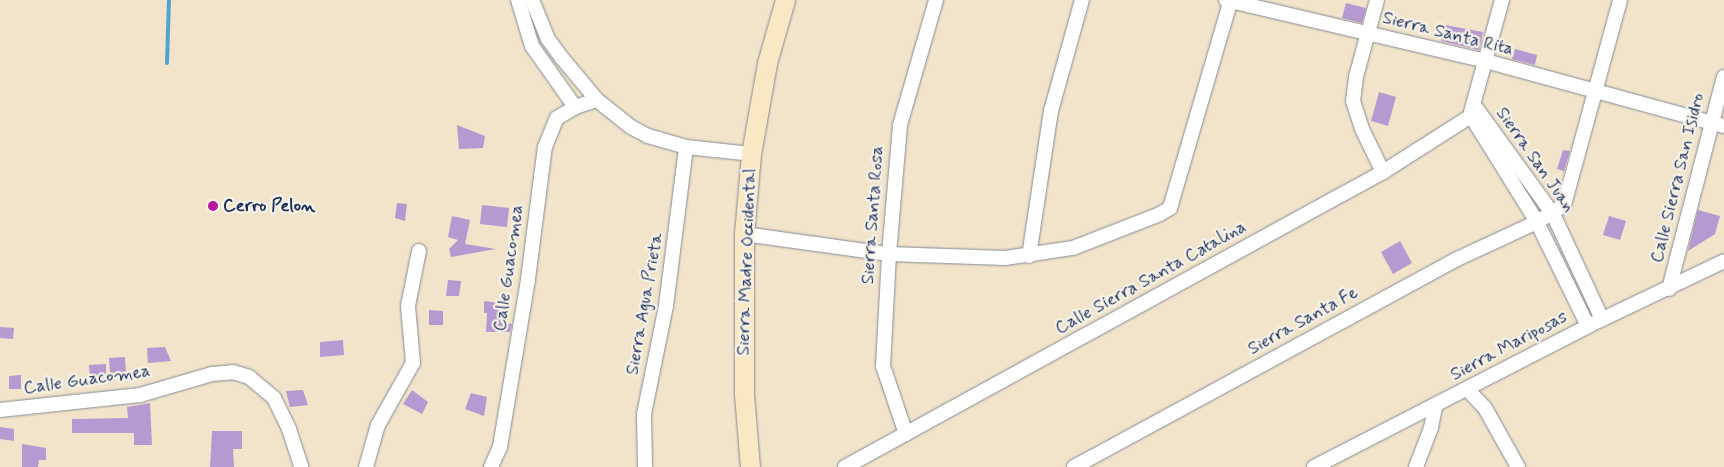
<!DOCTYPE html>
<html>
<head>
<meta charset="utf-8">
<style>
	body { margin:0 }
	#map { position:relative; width:1724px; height:467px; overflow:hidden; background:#f1e4ca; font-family:Mynerve,sans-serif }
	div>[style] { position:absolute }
	.stream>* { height:4px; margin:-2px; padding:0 2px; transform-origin:2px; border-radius:2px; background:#4fa6cc }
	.building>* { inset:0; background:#b599d1 }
	.roads { filter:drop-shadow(0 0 1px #868a94) drop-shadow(0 0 1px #868a94) }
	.street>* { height:14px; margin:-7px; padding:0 7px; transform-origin:7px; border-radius:7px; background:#fff }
	.secondary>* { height:19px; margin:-9.5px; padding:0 9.5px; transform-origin:9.5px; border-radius:9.5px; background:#fae7c3 }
	.dots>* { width:14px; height:14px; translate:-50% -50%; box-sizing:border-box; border:2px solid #f7f3e8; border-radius:50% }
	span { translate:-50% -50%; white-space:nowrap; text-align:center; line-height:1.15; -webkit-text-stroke:4.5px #f7f3e8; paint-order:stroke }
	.street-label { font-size:18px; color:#1b2f5e }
	.poi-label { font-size:18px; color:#1b2f5e; font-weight:700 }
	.left { translate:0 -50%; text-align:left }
</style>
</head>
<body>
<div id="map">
	<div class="stream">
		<div style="left:167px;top:63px;width:63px;rotate:-88.2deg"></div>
	</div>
	<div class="building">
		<div style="clip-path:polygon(1346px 3px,1366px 8px,1362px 23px,1342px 18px)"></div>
		<div style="clip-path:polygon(1445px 25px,1483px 32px,1479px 50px,1441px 41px)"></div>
		<div style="clip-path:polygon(1515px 49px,1537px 55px,1535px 65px,1512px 59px)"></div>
		<div style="clip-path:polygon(1379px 92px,1396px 97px,1388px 126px,1371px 121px)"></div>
		<div style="clip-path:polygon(457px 125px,485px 136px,483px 148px,459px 149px)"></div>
		<div style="clip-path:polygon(1563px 150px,1570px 151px,1564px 171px,1557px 169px)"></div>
		<div style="clip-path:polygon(397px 203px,407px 204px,405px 221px,395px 218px)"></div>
		<div style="clip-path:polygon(482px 205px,509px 208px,507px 227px,480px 224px)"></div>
		<div style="clip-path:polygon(1698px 210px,1720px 216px,1715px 234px,1688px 251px)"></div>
		<div style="clip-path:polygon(452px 216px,470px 220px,465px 244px,496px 249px,451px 257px,449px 249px,458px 240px,448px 237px)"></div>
		<div style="clip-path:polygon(1609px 216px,1626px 221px,1620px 240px,1603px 235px)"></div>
		<div style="clip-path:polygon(1400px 241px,1412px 263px,1393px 274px,1381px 252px)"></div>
		<div style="clip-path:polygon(448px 280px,461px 281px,459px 296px,446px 296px)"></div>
		<div style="clip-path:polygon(484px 301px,499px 303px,501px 323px,512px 324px,510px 332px,486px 332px,487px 313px,484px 313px)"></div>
		<div style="clip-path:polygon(429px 310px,443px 311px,443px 325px,429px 325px)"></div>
		<div style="clip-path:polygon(0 327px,14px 328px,13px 339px,0 338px)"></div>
		<div style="clip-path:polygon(343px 340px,344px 355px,320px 357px,320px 342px)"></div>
		<div style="clip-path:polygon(165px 347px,171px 361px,148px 363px,147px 348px)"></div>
		<div style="clip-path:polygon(125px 357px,126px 373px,110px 373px,109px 358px)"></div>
		<div style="clip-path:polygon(106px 364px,106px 379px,90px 379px,89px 365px)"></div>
		<div style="clip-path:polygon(21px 375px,21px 389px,9px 389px,9px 376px)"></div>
		<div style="clip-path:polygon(303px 390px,308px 405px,290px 407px,286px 391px)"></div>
		<div style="clip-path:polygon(412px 390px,428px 402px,422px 414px,403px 404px)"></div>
		<div style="clip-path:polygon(471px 393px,487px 397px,484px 416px,465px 409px)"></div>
		<div style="clip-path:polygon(150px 403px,152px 445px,134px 445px,134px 433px,72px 433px,72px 419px,128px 418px,127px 407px)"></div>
		<div style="clip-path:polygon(0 427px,14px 429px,14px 441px,0 439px)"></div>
		<div style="clip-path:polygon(212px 431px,242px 431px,242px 449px,233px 449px,234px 467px,210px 467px)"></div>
		<div style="clip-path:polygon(22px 444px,46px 448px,46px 460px,39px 460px,38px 467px,22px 467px)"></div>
	</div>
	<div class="roads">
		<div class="street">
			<div style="left:518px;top:0;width:48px;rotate:73.1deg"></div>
			<div style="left:532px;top:46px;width:75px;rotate:54.8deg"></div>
			<div style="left:532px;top:0;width:42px;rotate:67.7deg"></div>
			<div style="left:548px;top:39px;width:24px;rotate:54deg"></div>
			<div style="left:562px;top:58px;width:55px;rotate:50.2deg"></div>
			<div style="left:597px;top:100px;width:43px;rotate:38.5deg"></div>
			<div style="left:631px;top:127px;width:19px;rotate:28deg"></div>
			<div style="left:648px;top:136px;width:40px;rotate:16deg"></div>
			<div style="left:686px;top:147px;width:65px;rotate:6.1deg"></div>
			<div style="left:1226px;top:0;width:267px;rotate:13.2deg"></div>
			<div style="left:1486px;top:61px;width:247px;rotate:15.3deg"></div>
			<div style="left:1377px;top:0;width:80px;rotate:105.3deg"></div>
			<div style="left:1356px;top:77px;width:24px;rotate:97deg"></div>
			<div style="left:1353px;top:101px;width:29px;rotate:72deg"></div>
			<div style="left:1362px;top:129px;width:48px;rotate:64deg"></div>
			<div style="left:1474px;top:105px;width:135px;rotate:54.1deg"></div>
			<div style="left:1553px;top:214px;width:116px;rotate:65deg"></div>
			<div style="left:1471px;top:112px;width:116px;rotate:-74.5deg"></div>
			<div style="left:1471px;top:116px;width:125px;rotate:58.1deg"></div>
			<div style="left:1537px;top:222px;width:116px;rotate:63.9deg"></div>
			<div style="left:744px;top:234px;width:146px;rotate:7.9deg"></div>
			<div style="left:889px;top:254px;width:116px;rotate:2deg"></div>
			<div style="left:1005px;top:258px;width:69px;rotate:-8.4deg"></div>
			<div style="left:1073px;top:248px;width:93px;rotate:-21.3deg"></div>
			<div style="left:1160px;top:214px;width:12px;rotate:-31deg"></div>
			<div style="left:1170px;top:208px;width:217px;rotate:-73.7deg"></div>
			<div style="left:1029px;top:256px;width:147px;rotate:-81.4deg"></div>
			<div style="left:1051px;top:111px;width:115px;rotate:-74.4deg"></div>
			<div style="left:1669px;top:289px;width:219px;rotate:-75.5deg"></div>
			<div style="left:1468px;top:390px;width:25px;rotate:47deg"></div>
			<div style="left:1485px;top:408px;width:68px;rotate:60.8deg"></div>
			<div style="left:0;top:410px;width:141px;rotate:-6.1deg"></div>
			<div style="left:140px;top:395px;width:75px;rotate:-16.3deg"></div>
			<div style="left:212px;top:374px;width:21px;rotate:-5deg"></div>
			<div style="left:233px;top:372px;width:17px;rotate:17deg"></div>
			<div style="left:249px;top:377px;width:33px;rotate:40deg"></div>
			<div style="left:274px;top:398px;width:34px;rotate:64deg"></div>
			<div style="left:289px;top:429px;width:40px;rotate:72deg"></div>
			<div style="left:906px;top:434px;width:72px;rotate:-108.7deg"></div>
			<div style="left:883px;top:366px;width:112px;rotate:-86.9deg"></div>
			<div style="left:889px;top:254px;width:129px;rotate:-85.1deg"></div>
			<div style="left:900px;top:125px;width:130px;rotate:-73.9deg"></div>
			<div style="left:366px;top:467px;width:44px;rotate:-74.1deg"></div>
			<div style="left:378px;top:425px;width:71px;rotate:-60.6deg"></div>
			<div style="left:413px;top:363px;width:57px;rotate:-95deg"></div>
			<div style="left:408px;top:306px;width:56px;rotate:-78.7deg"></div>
			<div style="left:491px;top:467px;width:22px;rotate:-66deg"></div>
			<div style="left:500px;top:447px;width:170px;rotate:-80.5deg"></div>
			<div style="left:528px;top:279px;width:133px;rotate:-82.7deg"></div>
			<div style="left:545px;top:147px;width:31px;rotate:-68deg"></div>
			<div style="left:557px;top:118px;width:21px;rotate:-31deg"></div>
			<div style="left:575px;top:107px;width:23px;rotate:-18deg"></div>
			<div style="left:645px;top:467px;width:53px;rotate:-91.1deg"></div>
			<div style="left:644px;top:414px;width:110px;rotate:-78.5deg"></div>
			<div style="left:666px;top:306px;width:160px;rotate:-82.8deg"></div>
			<div style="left:845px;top:467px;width:614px;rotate:-28.74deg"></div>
			<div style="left:1383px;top:172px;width:104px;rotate:-32.5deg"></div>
			<div style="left:1074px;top:467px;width:434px;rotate:-28.5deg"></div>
			<div style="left:1455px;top:260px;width:90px;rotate:-24.9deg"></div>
			<div style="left:1537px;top:222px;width:32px;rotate:-32deg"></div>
			<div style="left:1564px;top:205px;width:213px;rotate:-74.7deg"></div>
			<div style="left:1314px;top:467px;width:308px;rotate:-27.2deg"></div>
			<div style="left:1588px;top:326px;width:151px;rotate:-25.5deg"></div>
			<div style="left:1416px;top:467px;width:42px;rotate:-69deg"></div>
			<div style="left:1431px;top:428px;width:21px;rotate:-79deg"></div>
		</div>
		<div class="secondary">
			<div style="left:750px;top:467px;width:73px;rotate:-94.7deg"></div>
			<div style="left:744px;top:394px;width:160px;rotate:-90deg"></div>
			<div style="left:744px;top:234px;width:80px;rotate:-85deg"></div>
			<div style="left:751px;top:154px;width:92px;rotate:-80deg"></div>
			<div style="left:767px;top:63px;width:66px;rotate:-74.1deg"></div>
		</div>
	</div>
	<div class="dots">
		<div style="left:213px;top:206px;background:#b5179e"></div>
	</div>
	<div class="street-label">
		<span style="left:1448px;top:34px;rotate:14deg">Sierra Santa Rita</span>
		<span style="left:1535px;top:160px;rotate:55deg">Sierra San Juan</span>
		<span style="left:1678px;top:178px;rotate:-76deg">Calle Sierra San Isidro</span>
		<span style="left:873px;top:215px;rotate:-86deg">Sierra Santa Rosa</span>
		<span style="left:747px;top:262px;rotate:-88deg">Sierra Madre Occidental</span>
		<span style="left:509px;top:268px;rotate:-82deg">Calle Guacomea</span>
		<span style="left:1151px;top:278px;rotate:-29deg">Calle Sierra Santa Catalina</span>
		<span style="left:645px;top:304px;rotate:-80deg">Sierra Agua Prieta</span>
		<span style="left:1303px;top:321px;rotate:-29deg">Sierra Santa Fe</span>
		<span style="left:1509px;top:346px;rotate:-28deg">Sierra Mariposas</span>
		<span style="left:87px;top:380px;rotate:-8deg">Calle Guacomea</span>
	</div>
	<div class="poi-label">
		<span class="left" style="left:223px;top:206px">Cerro Pelon</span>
	</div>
</div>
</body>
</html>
